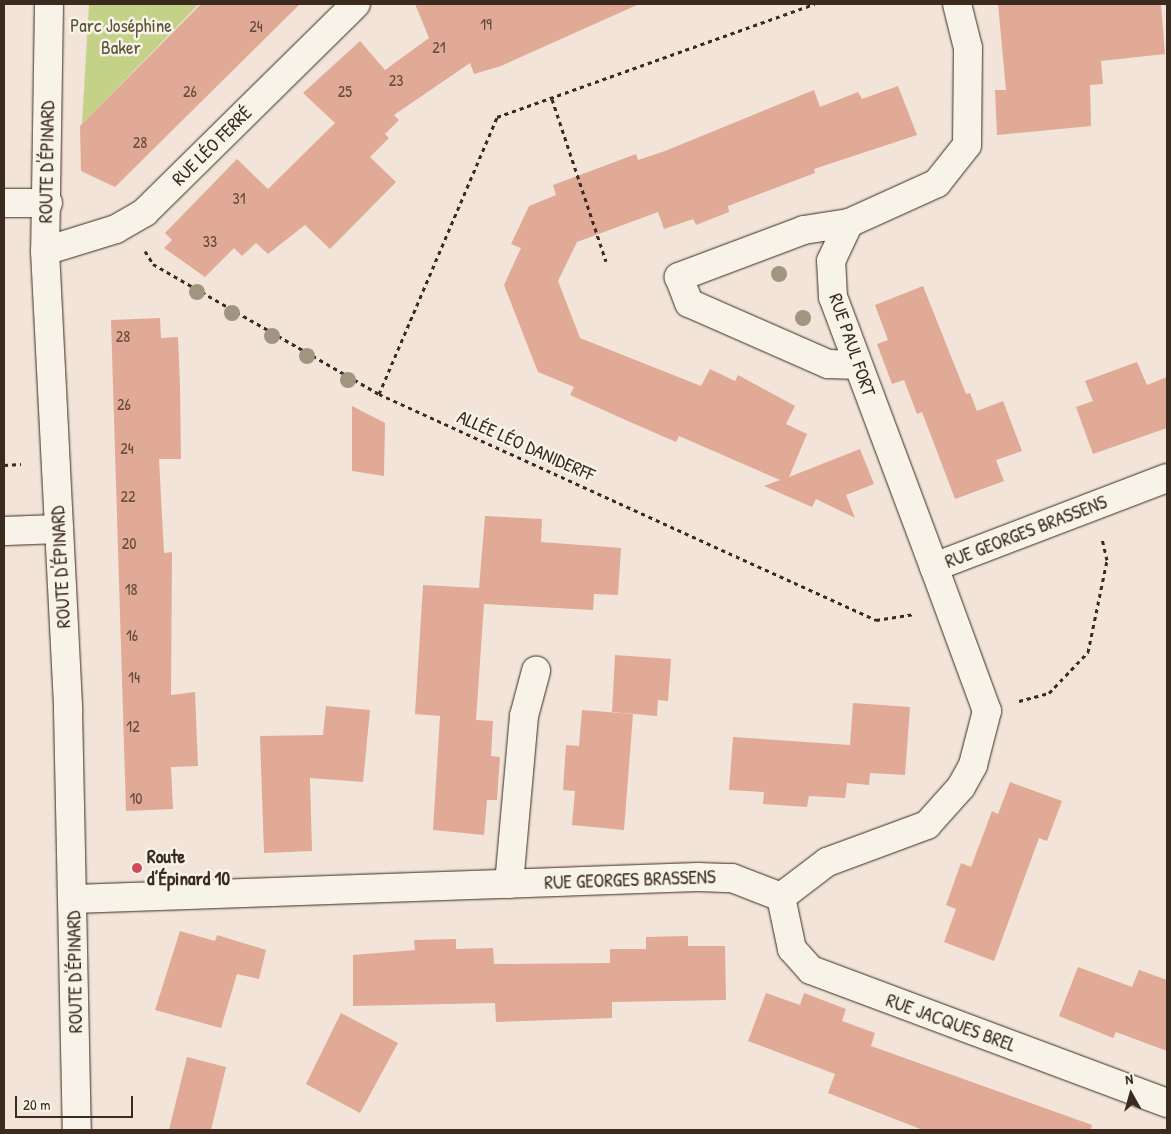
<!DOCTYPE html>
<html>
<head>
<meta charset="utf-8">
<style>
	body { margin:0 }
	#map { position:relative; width:1171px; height:1134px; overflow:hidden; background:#f2e4d8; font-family:"Patrick Hand",sans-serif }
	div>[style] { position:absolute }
	.green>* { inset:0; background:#c3d286 }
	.building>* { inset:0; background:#e0aa96 }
	.path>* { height:3px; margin-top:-1.5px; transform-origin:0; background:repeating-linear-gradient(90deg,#3b2a1e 0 4px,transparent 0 8px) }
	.roads { filter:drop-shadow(0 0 1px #3b2a1e) drop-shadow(0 0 1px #3b2a1e) }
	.minor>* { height:28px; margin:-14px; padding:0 14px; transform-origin:14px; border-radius:14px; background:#f7f3e8 }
	.major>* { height:28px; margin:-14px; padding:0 14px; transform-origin:14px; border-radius:14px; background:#f7f3e8 }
	.trees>* { width:16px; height:16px; margin:-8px; border-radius:50%; background:#a09580 }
	.dots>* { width:14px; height:14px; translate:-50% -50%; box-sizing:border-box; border:2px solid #f7f3e8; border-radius:50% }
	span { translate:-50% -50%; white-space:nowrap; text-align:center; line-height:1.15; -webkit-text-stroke:5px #f7f3e8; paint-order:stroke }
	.number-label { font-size:16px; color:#644a3c }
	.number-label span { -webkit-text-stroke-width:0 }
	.park-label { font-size:19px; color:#5d5438 }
	.street-label { font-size:19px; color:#3b2a1e }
	.poi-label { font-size:19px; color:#3b2a1e; font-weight:700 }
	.left { translate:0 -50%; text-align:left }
	.frame { position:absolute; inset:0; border:5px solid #3b2a1e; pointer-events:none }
	.north { position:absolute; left:1106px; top:1069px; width:50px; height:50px; -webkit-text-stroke:4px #f7f3e8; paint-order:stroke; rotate:353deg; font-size:14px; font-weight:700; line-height:20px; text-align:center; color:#3b2a1e }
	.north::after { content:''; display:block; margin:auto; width:18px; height:22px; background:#3b2a1e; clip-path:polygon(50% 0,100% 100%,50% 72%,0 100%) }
	.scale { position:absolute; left:15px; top:1096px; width:118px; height:22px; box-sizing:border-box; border:2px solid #3b2a1e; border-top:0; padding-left:6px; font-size:15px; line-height:18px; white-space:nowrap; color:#3b2a1e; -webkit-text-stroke:4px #f7f3e8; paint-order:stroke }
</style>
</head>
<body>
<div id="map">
	<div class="green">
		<div style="clip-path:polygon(89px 4px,199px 4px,82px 124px)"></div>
	</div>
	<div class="building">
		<div style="clip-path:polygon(201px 4px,300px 4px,115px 187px,81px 171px,80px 126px)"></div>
		<div style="clip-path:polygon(415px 4px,637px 5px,501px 66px,474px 74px,470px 63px,394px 115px,399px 120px,385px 134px,389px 138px,370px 157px,396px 182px,330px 249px,305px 225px,268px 254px,256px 243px,242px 256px,234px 248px,205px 277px,164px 248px,172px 240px,165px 233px,237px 159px,268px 189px,335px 123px,303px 93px,360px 41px,385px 70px,429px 38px)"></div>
		<div style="clip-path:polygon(998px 4px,1161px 4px,1165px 54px,1101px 61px,1103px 84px,1090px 85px,1091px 126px,997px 135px,995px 90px,1006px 90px)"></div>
		<div style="clip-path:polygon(898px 86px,917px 135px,814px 169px,815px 173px,728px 206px,729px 212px,696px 225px,693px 219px,664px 229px,658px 212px,577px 242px,558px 281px,580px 338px,701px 386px,710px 369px,735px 381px,738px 375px,795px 406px,786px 424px,807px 434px,789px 477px,860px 449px,874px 484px,846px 495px,855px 518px,816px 499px,812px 507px,764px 486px,780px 480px,679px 436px,676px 442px,621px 418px,570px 395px,574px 387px,538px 372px,504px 285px,521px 248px,511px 244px,529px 206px,556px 195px,553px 185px,636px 154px,638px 160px,665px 151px,814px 90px,820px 107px,858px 92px,862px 99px)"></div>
		<div style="clip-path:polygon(923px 286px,966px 394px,970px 393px,977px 411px,1003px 401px,1022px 451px,996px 460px,1004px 481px,955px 499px,922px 412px,917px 414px,904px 380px,892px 384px,877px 344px,888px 340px,875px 305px)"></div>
		<div style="clip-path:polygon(160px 318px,161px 338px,178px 337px,180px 385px,181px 459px,159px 459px,164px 553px,172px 552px,171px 695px,195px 692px,198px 766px,171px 767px,173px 809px,126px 811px,111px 320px)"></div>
		<div style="clip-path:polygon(1137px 362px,1147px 385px,1167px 377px,1167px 428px,1093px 454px,1076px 407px,1093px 401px,1085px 381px)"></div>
		<div style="clip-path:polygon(352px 406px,385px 423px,384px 476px,352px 471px)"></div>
		<div style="clip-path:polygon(485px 516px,542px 519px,541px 542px,621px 548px,618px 595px,594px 594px,593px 610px,484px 604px,476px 720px,493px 721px,491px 756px,500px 757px,497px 800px,487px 800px,484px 835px,433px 830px,440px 716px,415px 714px,423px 585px,479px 588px)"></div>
		<div style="clip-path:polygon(615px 655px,671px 659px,668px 701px,658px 700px,657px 716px,612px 712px)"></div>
		<div style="clip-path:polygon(853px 703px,910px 707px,905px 775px,870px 773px,869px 785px,847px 783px,845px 798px,809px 796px,807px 807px,763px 804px,764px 792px,729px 790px,733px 737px,850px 745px)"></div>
		<div style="clip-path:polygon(326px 706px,370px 710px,363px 782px,310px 778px,312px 851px,264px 853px,260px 736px,323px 735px)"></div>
		<div style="clip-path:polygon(582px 710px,633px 714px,624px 830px,572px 825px,575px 791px,563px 790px,566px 745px,579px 746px)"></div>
		<div style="clip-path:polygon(1010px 782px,1062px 801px,1047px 841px,1039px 838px,994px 961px,944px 942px,956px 909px,946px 905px,961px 863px,971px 867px,992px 811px,998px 814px)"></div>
		<div style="clip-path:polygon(180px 931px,215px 941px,217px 935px,266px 950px,259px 979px,237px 974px,221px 1028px,155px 1010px)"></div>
		<div style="clip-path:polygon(688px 936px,688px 946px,725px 946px,726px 1000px,612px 1002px,612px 1018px,496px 1022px,495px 1003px,353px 1006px,353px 955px,415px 950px,414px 940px,456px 939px,456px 949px,493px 948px,494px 964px,610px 963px,610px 949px,646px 949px,646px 937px)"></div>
		<div style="clip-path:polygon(1078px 967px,1132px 987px,1139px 970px,1167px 980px,1167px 1051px,1116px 1032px,1113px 1038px,1059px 1016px)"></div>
		<div style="clip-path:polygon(766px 993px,800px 1005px,804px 993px,846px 1009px,842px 1021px,875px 1033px,871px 1046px,1092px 1125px,1091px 1130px,923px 1130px,828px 1093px,835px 1074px,748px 1041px)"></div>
		<div style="clip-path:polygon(341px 1013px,398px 1043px,360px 1113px,306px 1084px)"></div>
		<div style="clip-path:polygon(187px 1057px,226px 1067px,211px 1130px,169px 1130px)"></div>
	</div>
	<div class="path">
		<div style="left:552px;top:99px;width:171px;rotate:71.6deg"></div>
		<div style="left:145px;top:251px;width:15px;rotate:58deg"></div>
		<div style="left:153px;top:264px;width:261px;rotate:29.9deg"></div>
		<div style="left:379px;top:394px;width:546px;rotate:24.45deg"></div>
		<div style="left:876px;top:620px;width:39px;rotate:-9deg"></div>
		<div style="left:379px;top:394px;width:301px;rotate:-66.9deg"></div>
		<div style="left:497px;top:117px;width:337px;rotate:-19.6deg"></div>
		<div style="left:4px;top:465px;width:17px;rotate:-3deg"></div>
		<div style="left:1019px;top:701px;width:31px;rotate:-15deg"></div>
		<div style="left:1049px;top:693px;width:57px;rotate:-46.4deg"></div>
		<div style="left:1088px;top:652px;width:94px;rotate:-78.3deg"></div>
		<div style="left:1107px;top:560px;width:22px;rotate:-103deg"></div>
	</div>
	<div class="roads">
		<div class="minor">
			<div style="left:4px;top:203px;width:44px"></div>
			<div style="left:849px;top:223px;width:46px;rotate:171.2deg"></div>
			<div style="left:804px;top:230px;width:134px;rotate:159.4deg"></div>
			<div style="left:679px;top:277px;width:28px;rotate:69deg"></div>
			<div style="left:689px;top:303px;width:152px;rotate:23.7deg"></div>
			<div style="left:828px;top:364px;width:30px;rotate:2deg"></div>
			<div style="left:45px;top:251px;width:74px;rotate:-17.2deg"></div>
			<div style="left:116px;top:229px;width:34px;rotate:-30deg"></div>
			<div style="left:145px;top:212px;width:296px;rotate:-44.6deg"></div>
			<div style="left:4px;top:531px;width:55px;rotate:-2.1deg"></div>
			<div style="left:934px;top:567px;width:288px;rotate:-110.5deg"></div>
			<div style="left:833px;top:297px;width:36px;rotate:-93deg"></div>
			<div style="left:831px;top:261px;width:42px;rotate:-64.7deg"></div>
			<div style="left:849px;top:223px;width:97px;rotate:-24.4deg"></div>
			<div style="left:937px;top:183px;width:48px;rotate:-51.7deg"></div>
			<div style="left:967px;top:145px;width:97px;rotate:-89.4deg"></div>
			<div style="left:968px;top:48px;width:45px;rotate:-104deg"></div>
			<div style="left:509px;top:884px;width:169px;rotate:-84.9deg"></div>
			<div style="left:524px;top:716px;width:47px;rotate:-75.1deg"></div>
			<div style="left:781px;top:897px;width:53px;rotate:78.1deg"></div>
			<div style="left:792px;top:949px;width:28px;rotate:48deg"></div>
			<div style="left:811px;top:970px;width:380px;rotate:20.5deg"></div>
			<div style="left:74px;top:899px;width:624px;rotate:-2.02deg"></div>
			<div style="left:698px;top:877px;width:34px;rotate:2deg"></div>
			<div style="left:732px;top:878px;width:53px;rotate:21.2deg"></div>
			<div style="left:781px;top:897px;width:58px;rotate:-37.3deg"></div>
			<div style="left:827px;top:862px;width:107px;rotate:-20.3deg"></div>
			<div style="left:927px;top:825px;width:51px;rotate:-48.2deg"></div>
			<div style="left:961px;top:787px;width:25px;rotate:-61deg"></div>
			<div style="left:973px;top:765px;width:56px;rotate:-75.5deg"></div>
			<div style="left:987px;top:711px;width:153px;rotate:-110.2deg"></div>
			<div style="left:934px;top:567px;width:249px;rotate:-20.9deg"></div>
		</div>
		<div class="major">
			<div style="left:49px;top:4px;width:247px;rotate:90.9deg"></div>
			<div style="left:45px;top:251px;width:460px;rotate:87.1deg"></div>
			<div style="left:68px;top:710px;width:420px;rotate:88.8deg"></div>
		</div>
	</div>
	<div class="trees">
		<div style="left:779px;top:274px"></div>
		<div style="left:197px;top:292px"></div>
		<div style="left:232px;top:313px"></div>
		<div style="left:803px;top:318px"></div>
		<div style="left:272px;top:336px"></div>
		<div style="left:307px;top:356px"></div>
		<div style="left:348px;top:380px"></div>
	</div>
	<div class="dots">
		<div style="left:137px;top:868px;background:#d1495b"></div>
	</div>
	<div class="number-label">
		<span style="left:486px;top:24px">19</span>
		<span style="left:256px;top:26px">24</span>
		<span style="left:439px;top:47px">21</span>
		<span style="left:396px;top:80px">23</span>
		<span style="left:190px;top:91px">26</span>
		<span style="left:345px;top:91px">25</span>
		<span style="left:140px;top:142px">28</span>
		<span style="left:239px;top:198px">31</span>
		<span style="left:210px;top:241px">33</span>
		<span style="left:123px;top:336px">28</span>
		<span style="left:124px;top:404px">26</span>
		<span style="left:127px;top:448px">24</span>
		<span style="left:128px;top:496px">22</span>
		<span style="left:129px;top:543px">20</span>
		<span style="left:131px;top:589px">18</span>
		<span style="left:132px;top:635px">16</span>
		<span style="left:134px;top:677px">14</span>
		<span style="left:133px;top:726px">12</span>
		<span style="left:136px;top:798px">10</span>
	</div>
	<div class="park-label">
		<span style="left:121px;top:37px">Parc Joséphine<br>Baker</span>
	</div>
	<div class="street-label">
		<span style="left:212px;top:146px;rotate:-45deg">RUE LÉO FERRÉ</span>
		<span style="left:47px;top:162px;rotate:-89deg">ROUTE D'ÉPINARD</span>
		<span style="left:852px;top:345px;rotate:71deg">RUE PAUL FORT</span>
		<span style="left:526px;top:446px;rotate:24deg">ALLÉE LÉO DANIDERFF</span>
		<span style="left:1026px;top:532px;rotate:-21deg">RUE GEORGES BRASSENS</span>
		<span style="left:61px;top:567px;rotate:-93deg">ROUTE D'ÉPINARD</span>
		<span style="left:630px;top:880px;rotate:-2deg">RUE GEORGES BRASSENS</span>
		<span style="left:75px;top:972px;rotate:-91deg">ROUTE D'ÉPINARD</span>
		<span style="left:951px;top:1023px;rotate:20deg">RUE JACQUES BREL</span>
	</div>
	<div class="poi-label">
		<span class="left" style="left:147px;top:868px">Route<br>d’Épinard 10</span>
	</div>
	<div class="frame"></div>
	<div class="north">N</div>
	<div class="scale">20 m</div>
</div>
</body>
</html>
